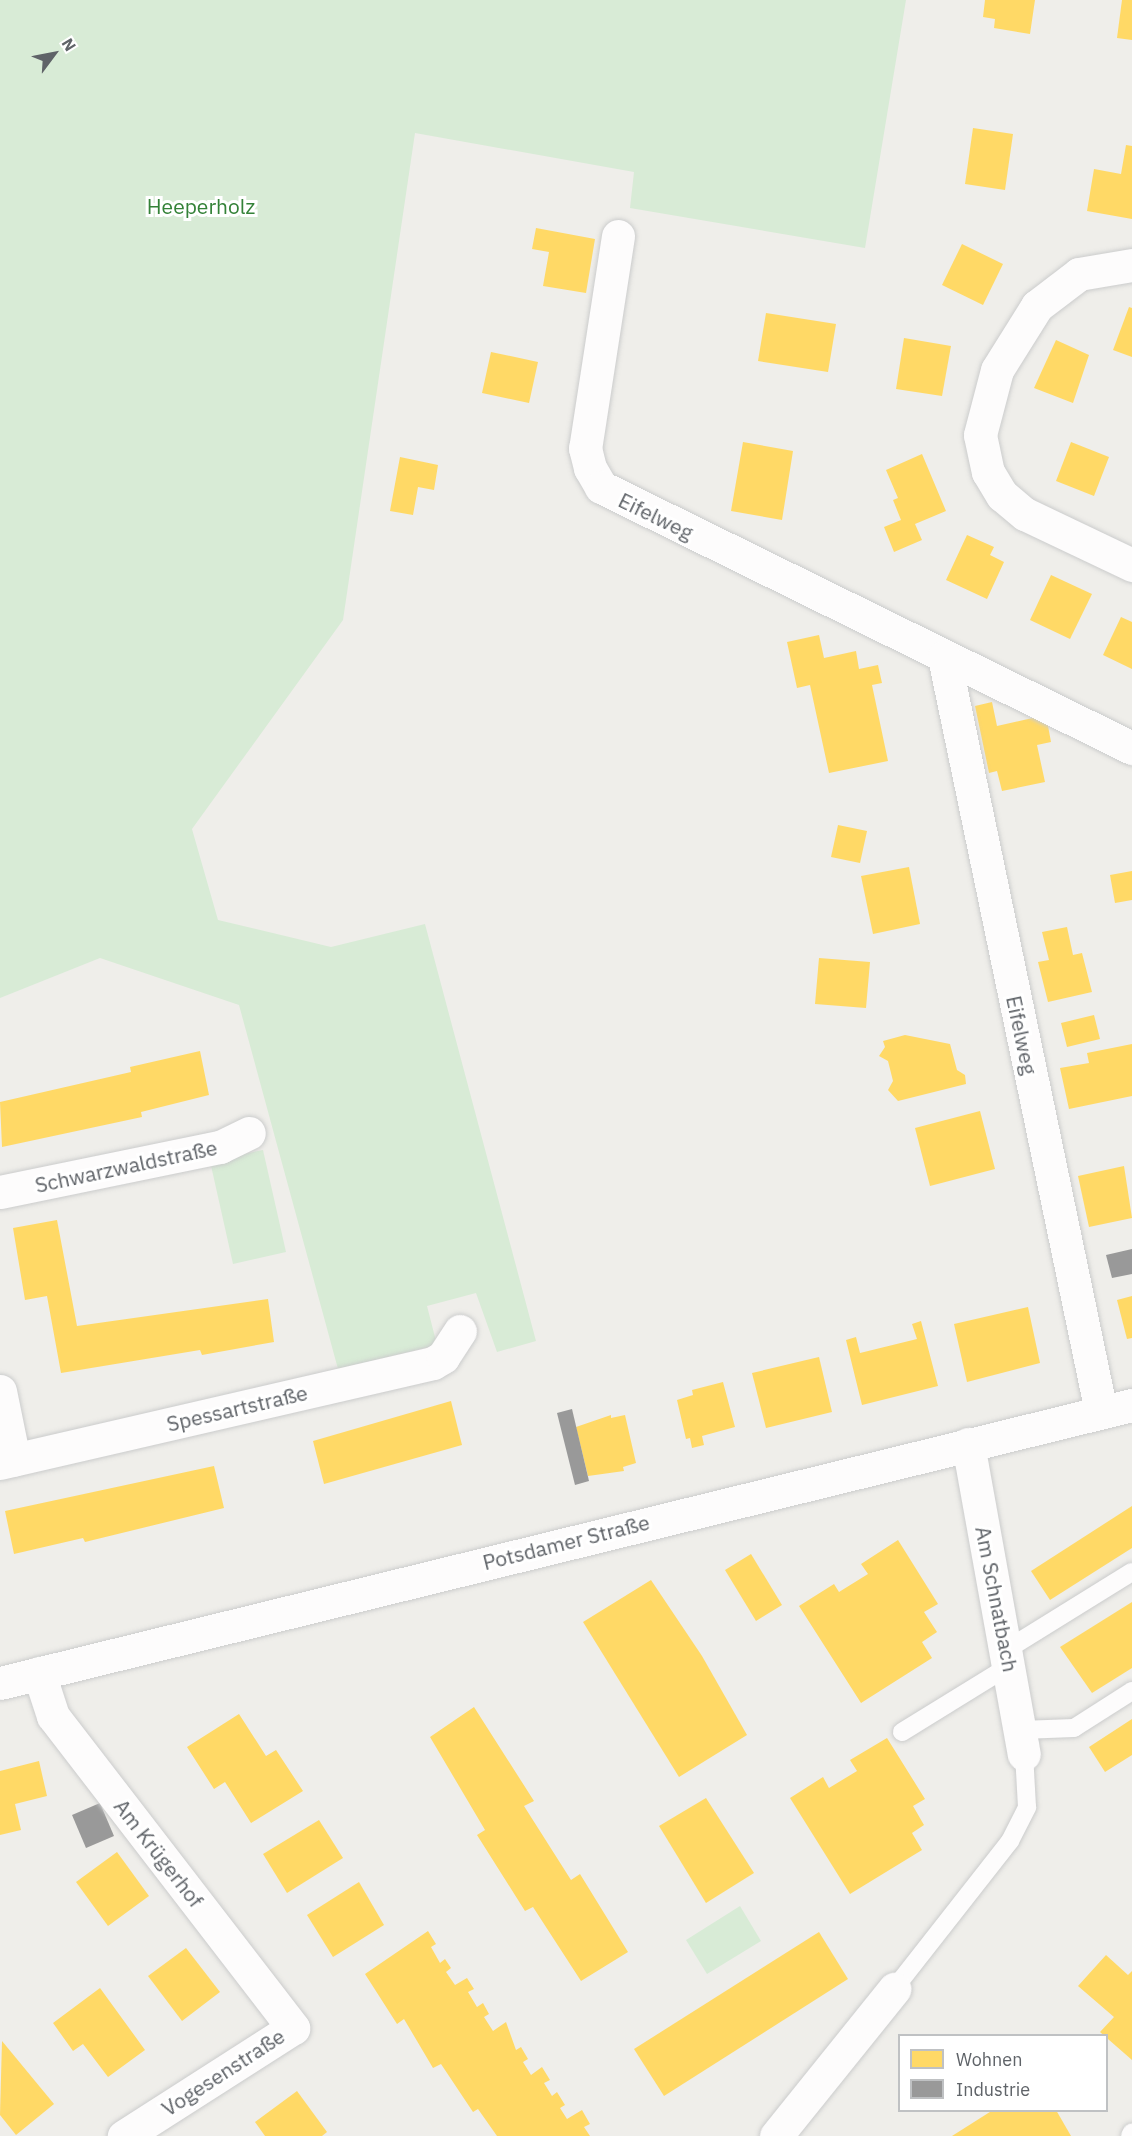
<!DOCTYPE html>
<html>
<head>
<meta charset="utf-8">
<style>
	body { margin:0 }
	#map { position:relative; width:1132px; height:2136px; overflow:hidden; background:#efeeea; font-family:"IBM Plex Sans",sans-serif }
	div>[style] { position:absolute }
	.green>* { inset:0; background:#d8ebd6 }
	.homes>* { inset:0; background:#ffd966 }
	.industry>* { inset:0; background:#999 }
	.roads { filter:drop-shadow(0 0 2px #cbcccc) drop-shadow(0 0 2px #cbcccc) }
	.service>* { height:18px; margin:-9px; padding:0 9px; transform-origin:9px; border-radius:9px; background:#fdfcfc }
	.minor>* { height:33px; margin:-16.5px; padding:0 16.5px; transform-origin:16.5px; border-radius:16.5px; background:#fdfcfc }
	.tertiary>* { height:33px; margin:-16.5px; padding:0 16.5px; transform-origin:16.5px; border-radius:16.5px; background:#fdfcfc }
	span { translate:-50% -50%; white-space:nowrap; text-align:center; line-height:1.15; -webkit-text-stroke:6px #fff; paint-order:stroke }
	.park-label { font-size:21px; color:#348238 }
	.street-label { font-size:21px; color:#5f6368 }
	.legend { position:absolute; left:898px; top:2034px; width:210px; height:78px; box-sizing:border-box; background:#fff; border:2px solid #bfc1c3; margin:0; padding:8px 10px; list-style:none; font-size:18px; color:#5f6368 }
	.legend li { display:flex; align-items:center; gap:12px; height:30px }
	.legend b { width:30px; border:2px solid #bfc1c3 }
	.north { position:absolute; left:24px; top:24px; width:60px; height:60px; -webkit-text-stroke:4px #fff; paint-order:stroke; rotate:58deg; font-size:16px; font-weight:700; line-height:24px; text-align:center; color:#5f6368 }
	.north::after { content:''; display:block; margin:auto; width:21px; height:27px; background:#5f6368; clip-path:polygon(50% 0,100% 100%,50% 72%,0 100%) }
</style>
</head>
<body>
<div id="map">
	<div class="green">
		<div style="clip-path:polygon(0 0,906px 0,865px 248px,630px 208px,634px 172px,415px 133px,343px 620px,192px 829px,218px 920px,331px 947px,425px 924px,536px 1341px,497px 1352px,476px 1293px,427px 1306px,437px 1345px,338px 1369px,239px 1005px,100px 958px,0 998px)"></div>
		<div style="clip-path:polygon(263px 1150px,286px 1252px,233px 1264px,210px 1161px)"></div>
		<div style="clip-path:polygon(740px 1906px,761px 1941px,707px 1974px,686px 1940px)"></div>
	</div>
	<div class="homes">
		<div style="clip-path:polygon(985px 0,1035px 0,1030px 34px,994px 28px,995px 19px,983px 17px)"></div>
		<div style="clip-path:polygon(1122px 0,1132px 0,1132px 40px,1117px 38px)"></div>
		<div style="clip-path:polygon(973px 128px,1013px 134px,1005px 190px,965px 184px)"></div>
		<div style="clip-path:polygon(1126px 145px,1132px 146px,1132px 219px,1087px 211px,1094px 169px,1121px 174px)"></div>
		<div style="clip-path:polygon(536px 228px,595px 239px,586px 293px,543px 286px,549px 252px,532px 249px)"></div>
		<div style="clip-path:polygon(962px 244px,1003px 264px,983px 305px,942px 285px)"></div>
		<div style="clip-path:polygon(1129px 307px,1132px 308px,1132px 357px,1113px 350px)"></div>
		<div style="clip-path:polygon(766px 313px,836px 324px,828px 372px,758px 361px)"></div>
		<div style="clip-path:polygon(904px 338px,951px 346px,942px 396px,896px 389px)"></div>
		<div style="clip-path:polygon(1056px 340px,1089px 355px,1073px 403px,1034px 388px)"></div>
		<div style="clip-path:polygon(491px 352px,538px 362px,529px 403px,482px 393px)"></div>
		<div style="clip-path:polygon(743px 442px,793px 451px,782px 520px,731px 511px)"></div>
		<div style="clip-path:polygon(1071px 442px,1109px 457px,1094px 496px,1056px 481px)"></div>
		<div style="clip-path:polygon(922px 454px,946px 511px,915px 524px,922px 540px,894px 552px,884px 527px,901px 520px,893px 500px,898px 498px,886px 470px)"></div>
		<div style="clip-path:polygon(400px 457px,438px 465px,434px 490px,418px 487px,413px 515px,390px 511px)"></div>
		<div style="clip-path:polygon(967px 535px,994px 547px,990px 555px,1004px 562px,987px 599px,946px 580px)"></div>
		<div style="clip-path:polygon(1051px 575px,1092px 594px,1070px 639px,1030px 620px)"></div>
		<div style="clip-path:polygon(1121px 617px,1132px 622px,1132px 669px,1103px 655px)"></div>
		<div style="clip-path:polygon(819px 635px,824px 658px,856px 651px,859px 669px,878px 665px,882px 683px,872px 685px,888px 761px,829px 773px,810px 685px,797px 688px,787px 642px)"></div>
		<div style="clip-path:polygon(992px 702px,997px 726px,1046px 715px,1051px 742px,1037px 745px,1045px 782px,1002px 791px,997px 771px,989px 773px,975px 706px)"></div>
		<div style="clip-path:polygon(838px 825px,867px 831px,860px 863px,831px 857px)"></div>
		<div style="clip-path:polygon(909px 867px,920px 924px,873px 934px,861px 876px)"></div>
		<div style="clip-path:polygon(1132px 871px,1132px 900px,1115px 903px,1110px 875px)"></div>
		<div style="clip-path:polygon(1067px 927px,1073px 955px,1082px 953px,1092px 992px,1048px 1002px,1038px 962px,1049px 960px,1042px 932px)"></div>
		<div style="clip-path:polygon(819px 958px,870px 962px,866px 1008px,815px 1004px)"></div>
		<div style="clip-path:polygon(1094px 1015px,1100px 1039px,1067px 1047px,1061px 1023px)"></div>
		<div style="clip-path:polygon(905px 1035px,950px 1044px,957px 1070px,965px 1075px,966px 1084px,898px 1101px,888px 1090px,893px 1081px,888px 1061px,879px 1056px,885px 1047px,883px 1041px)"></div>
		<div style="clip-path:polygon(1132px 1044px,1132px 1096px,1069px 1109px,1060px 1068px,1089px 1063px,1087px 1053px)"></div>
		<div style="clip-path:polygon(200px 1051px,209px 1095px,141px 1112px,142px 1117px,2px 1147px,0 1102px,131px 1072px,130px 1067px)"></div>
		<div style="clip-path:polygon(980px 1111px,995px 1169px,930px 1186px,915px 1128px)"></div>
		<div style="clip-path:polygon(1124px 1166px,1132px 1218px,1089px 1227px,1078px 1176px)"></div>
		<div style="clip-path:polygon(57px 1220px,77px 1326px,268px 1299px,274px 1342px,202px 1355px,200px 1350px,61px 1373px,47px 1296px,25px 1300px,13px 1228px)"></div>
		<div style="clip-path:polygon(1132px 1296px,1132px 1338px,1127px 1339px,1117px 1300px)"></div>
		<div style="clip-path:polygon(1028px 1307px,1040px 1363px,967px 1382px,954px 1324px)"></div>
		<div style="clip-path:polygon(921px 1321px,938px 1386px,862px 1405px,846px 1340px,856px 1337px,860px 1353px,917px 1339px,912px 1324px)"></div>
		<div style="clip-path:polygon(819px 1357px,832px 1412px,766px 1428px,752px 1373px)"></div>
		<div style="clip-path:polygon(723px 1382px,735px 1427px,702px 1436px,704px 1445px,692px 1448px,690px 1438px,686px 1439px,677px 1400px,693px 1395px,692px 1390px)"></div>
		<div style="clip-path:polygon(451px 1401px,462px 1445px,324px 1484px,313px 1441px)"></div>
		<div style="clip-path:polygon(611px 1415px,611px 1418px,625px 1415px,636px 1463px,623px 1467px,624px 1471px,588px 1476px,576px 1427px)"></div>
		<div style="clip-path:polygon(214px 1466px,224px 1508px,85px 1542px,83px 1538px,14px 1554px,5px 1511px)"></div>
		<div style="clip-path:polygon(1132px 1506px,1132px 1548px,1050px 1600px,1031px 1571px)"></div>
		<div style="clip-path:polygon(898px 1540px,938px 1604px,924px 1612px,937px 1632px,922px 1642px,932px 1658px,861px 1703px,799px 1606px,834px 1584px,839px 1592px,868px 1574px,861px 1564px)"></div>
		<div style="clip-path:polygon(751px 1554px,782px 1605px,756px 1621px,725px 1570px)"></div>
		<div style="clip-path:polygon(651px 1580px,702px 1656px,747px 1735px,679px 1777px,583px 1622px)"></div>
		<div style="clip-path:polygon(1132px 1602px,1132px 1668px,1092px 1693px,1060px 1647px)"></div>
		<div style="clip-path:polygon(474px 1707px,534px 1801px,524px 1806px,571px 1880px,580px 1874px,628px 1952px,581px 1981px,533px 1907px,525px 1911px,477px 1835px,485px 1830px,430px 1737px)"></div>
		<div style="clip-path:polygon(239px 1714px,266px 1756px,276px 1750px,303px 1791px,251px 1823px,225px 1782px,214px 1789px,187px 1747px)"></div>
		<div style="clip-path:polygon(1132px 1719px,1132px 1755px,1105px 1772px,1089px 1747px)"></div>
		<div style="clip-path:polygon(887px 1738px,925px 1799px,913px 1806px,924px 1825px,912px 1833px,922px 1850px,850px 1894px,790px 1798px,823px 1777px,829px 1788px,857px 1771px,850px 1760px)"></div>
		<div style="clip-path:polygon(39px 1761px,47px 1796px,15px 1804px,21px 1830px,0 1835px,0 1771px)"></div>
		<div style="clip-path:polygon(706px 1798px,754px 1873px,706px 1903px,659px 1826px)"></div>
		<div style="clip-path:polygon(319px 1820px,343px 1858px,287px 1893px,263px 1854px)"></div>
		<div style="clip-path:polygon(117px 1852px,149px 1896px,108px 1926px,76px 1882px)"></div>
		<div style="clip-path:polygon(359px 1882px,384px 1925px,333px 1957px,307px 1915px)"></div>
		<div style="clip-path:polygon(428px 1931px,436px 1944px,431px 1947px,440px 1963px,445px 1959px,451px 1968px,446px 1972px,455px 1985px,467px 1978px,474px 1989px,468px 1992px,477px 2007px,483px 2003px,489px 2014px,484px 2017px,493px 2031px,506px 2022px,516px 2050px,521px 2047px,528px 2059px,523px 2062px,531px 2075px,542px 2067px,550px 2080px,544px 2083px,552px 2096px,557px 2092px,565px 2105px,560px 2108px,567px 2119px,582px 2110px,590px 2124px,584px 2127px,590px 2136px,497px 2136px,478px 2109px,473px 2112px,441px 2064px,433px 2068px,404px 2019px,397px 2024px,365px 1974px)"></div>
		<div style="clip-path:polygon(819px 1932px,848px 1979px,664px 2096px,634px 2049px)"></div>
		<div style="clip-path:polygon(186px 1948px,220px 1992px,182px 2021px,148px 1976px)"></div>
		<div style="clip-path:polygon(1106px 1955px,1128px 1975px,1132px 1971px,1132px 2060px,1100px 2032px,1114px 2017px,1078px 1986px)"></div>
		<div style="clip-path:polygon(100px 1988px,145px 2050px,108px 2077px,83px 2044px,73px 2051px,53px 2023px)"></div>
		<div style="clip-path:polygon(2px 2041px,54px 2104px,16px 2135px,0 2115px)"></div>
		<div style="clip-path:polygon(297px 2091px,327px 2132px,322px 2136px,265px 2136px,255px 2122px)"></div>
		<div style="clip-path:polygon(993px 2110px,1056px 2110px,1071px 2136px,952px 2136px)"></div>
	</div>
	<div class="industry">
		<div style="clip-path:polygon(1132px 1249px,1132px 1274px,1112px 1278px,1106px 1255px)"></div>
		<div style="clip-path:polygon(572px 1409px,589px 1481px,575px 1485px,557px 1413px)"></div>
		<div style="clip-path:polygon(100px 1803px,114px 1836px,86px 1848px,72px 1815px)"></div>
	</div>
	<div class="roads">
		<div class="service">
			<div style="left:1006px;top:1650px;width:148px;rotate:-31.8deg"></div>
			<div style="left:1021px;top:1730px;width:53px;rotate:-2.2deg"></div>
			<div style="left:1074px;top:1728px;width:69px;rotate:-32.5deg"></div>
			<div style="left:902px;top:1732px;width:126px;rotate:-31.7deg"></div>
			<div style="left:894px;top:1989px;width:188px;rotate:-51.9deg"></div>
			<div style="left:1010px;top:1841px;width:38px;rotate:-63deg"></div>
			<div style="left:1027px;top:1807px;width:53px;rotate:-93.2deg"></div>
			<div style="left:1130px;top:2136px;width:4px;rotate:-63deg"></div>
		</div>
		<div class="minor">
			<div style="left:618px;top:236px;width:215px;rotate:98.8deg"></div>
			<div style="left:585px;top:448px;width:21px;rotate:76deg"></div>
			<div style="left:590px;top:468px;width:22px;rotate:60deg"></div>
			<div style="left:601px;top:487px;width:592px;rotate:26.18deg"></div>
			<div style="left:1132px;top:265px;width:54px;rotate:170.4deg"></div>
			<div style="left:1079px;top:274px;width:53px;rotate:142.7deg"></div>
			<div style="left:1037px;top:306px;width:75px;rotate:122deg"></div>
			<div style="left:997px;top:370px;width:67px;rotate:104.7deg"></div>
			<div style="left:980px;top:435px;width:38px;rotate:78deg"></div>
			<div style="left:988px;top:472px;width:27px;rotate:59deg"></div>
			<div style="left:1002px;top:495px;width:30px;rotate:40deg"></div>
			<div style="left:1025px;top:514px;width:119px;rotate:25.5deg"></div>
			<div style="left:944px;top:657px;width:771px;rotate:78.25deg"></div>
			<div style="left:0;top:1192px;width:225px;rotate:-11.6deg"></div>
			<div style="left:220px;top:1147px;width:32px;rotate:-26deg"></div>
			<div style="left:0;top:1391px;width:70px;rotate:78.5deg"></div>
			<div style="left:968px;top:1444px;width:315px;rotate:79.8deg"></div>
			<div style="left:0;top:1463px;width:444px;rotate:-13deg"></div>
			<div style="left:433px;top:1363px;width:12px;rotate:-31deg"></div>
			<div style="left:443px;top:1357px;width:31px;rotate:-57deg"></div>
			<div style="left:39px;top:1673px;width:45px;rotate:72deg"></div>
			<div style="left:53px;top:1716px;width:394px;rotate:52.4deg"></div>
			<div style="left:293px;top:2028px;width:201px;rotate:147.4deg"></div>
			<div style="left:776px;top:2136px;width:189px;rotate:-51.2deg"></div>
		</div>
		<div class="tertiary">
			<div style="left:0;top:1683px;width:1166px;rotate:-13.8deg"></div>
		</div>
	</div>
	<div class="park-label">
		<span style="left:201px;top:206px">Heeperholz</span>
	</div>
	<div class="street-label">
		<span style="left:656px;top:516px;rotate:26deg">Eifelweg</span>
		<span style="left:1022px;top:1035px;rotate:78deg">Eifelweg</span>
		<span style="left:126px;top:1166px;rotate:-12deg">Schwarzwaldstraße</span>
		<span style="left:237px;top:1408px;rotate:-13deg">Spessartstraße</span>
		<span style="left:566px;top:1542px;rotate:-14deg">Potsdamer Straße</span>
		<span style="left:997px;top:1599px;rotate:79deg">Am Schnatbach</span>
		<span style="left:159px;top:1853px;rotate:52deg">Am Krügerhof</span>
		<span style="left:223px;top:2072px;rotate:-33deg">Vogesenstraße</span>
	</div>
	<ul class="legend">
	<li><b style="height:16px;background:#ffd966"></b>Wohnen</li>
	<li><b style="height:16px;background:#999"></b>Industrie</li>
	</ul>
	<div class="north">N</div>
</div>
</body>
</html>
